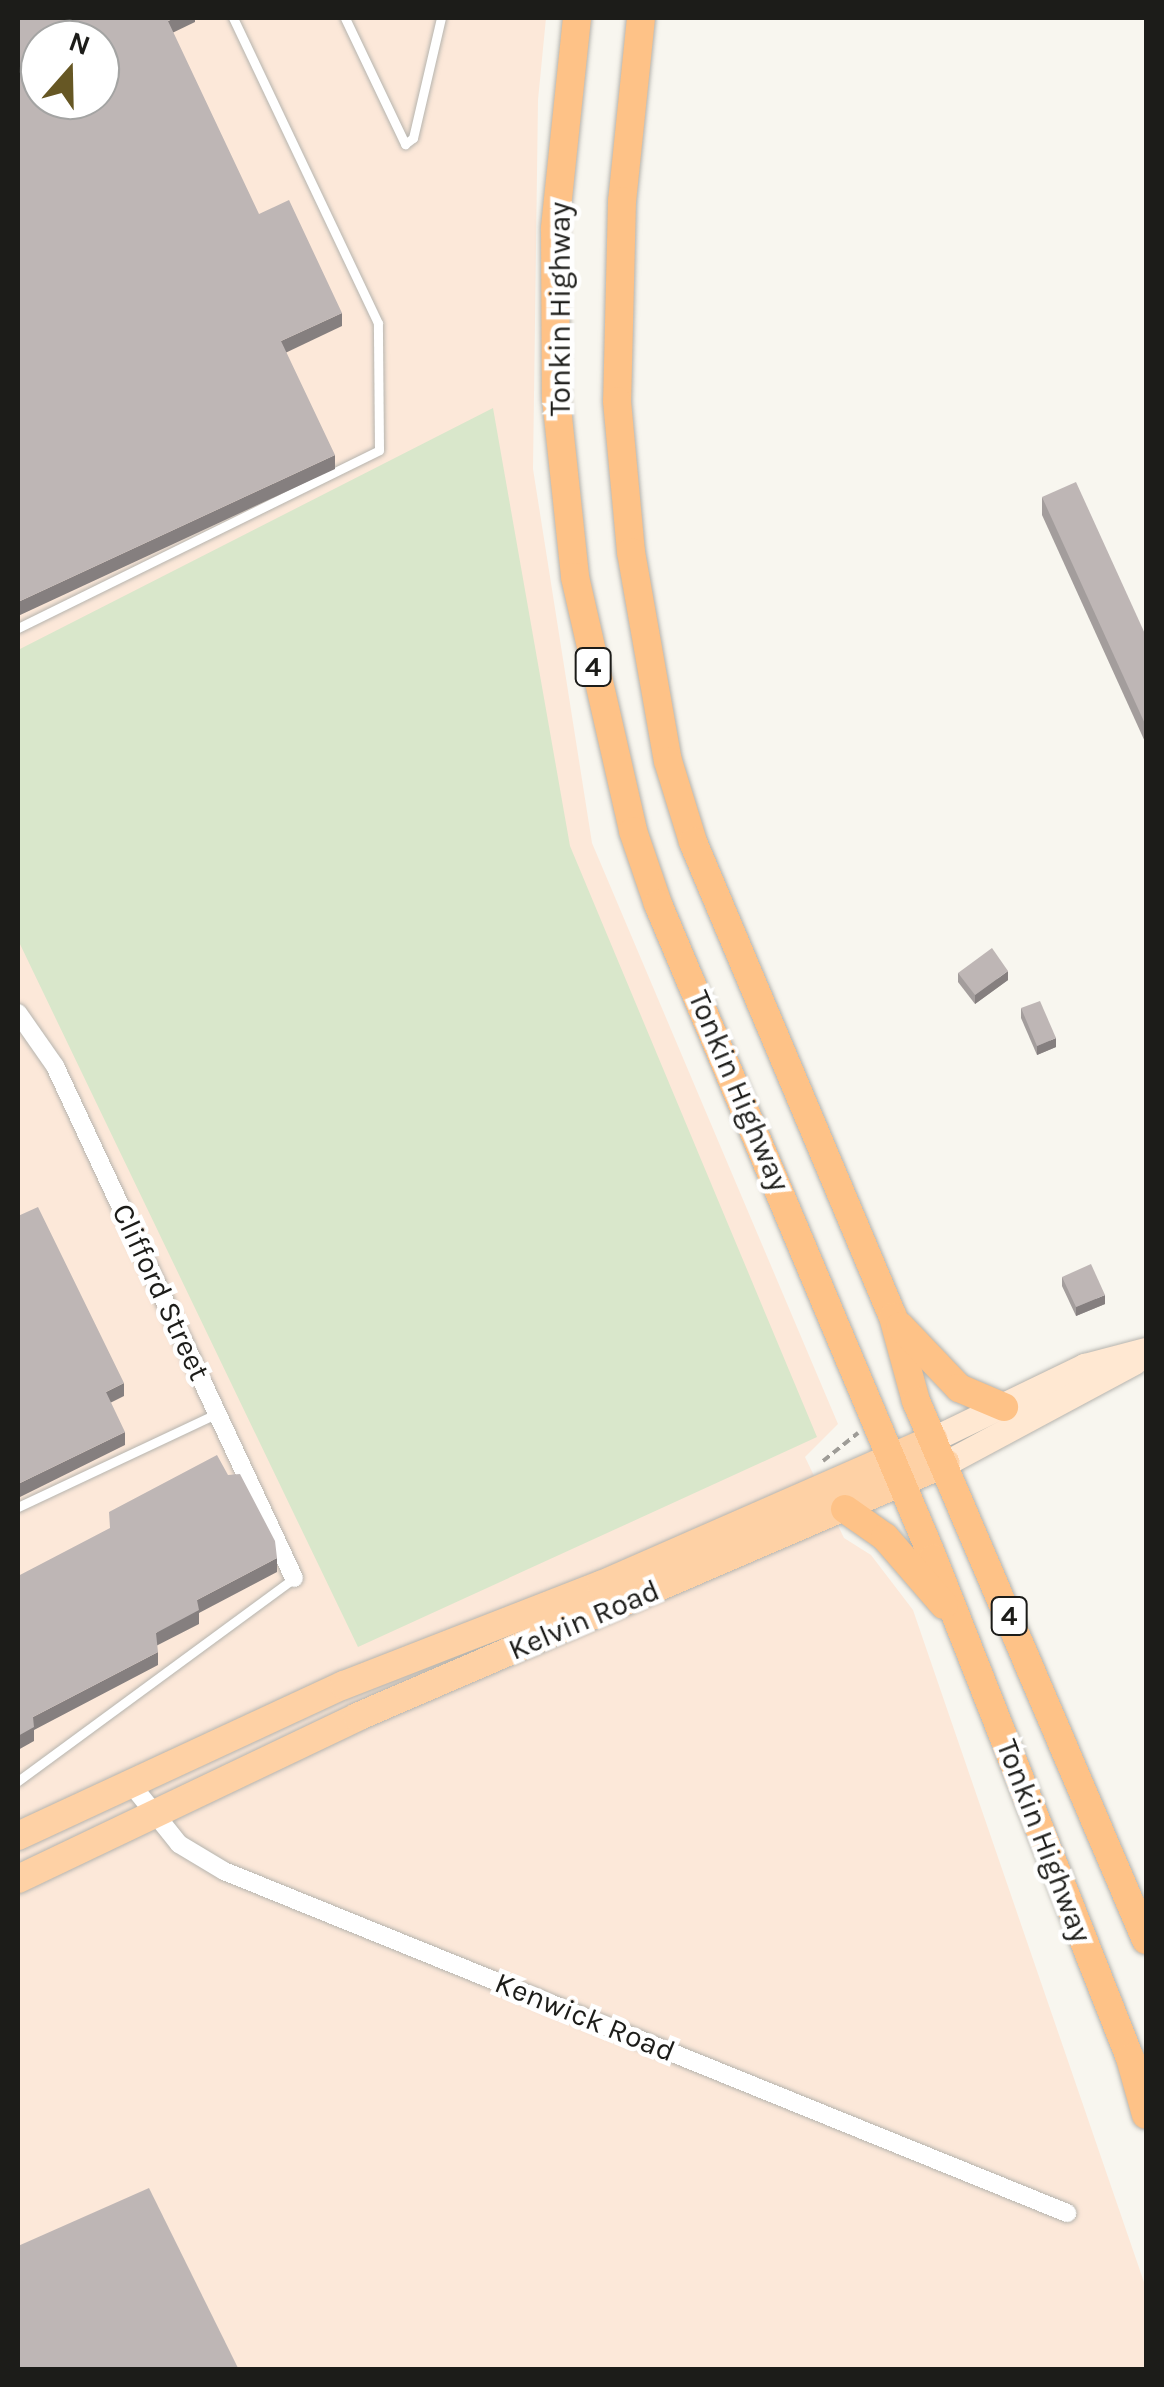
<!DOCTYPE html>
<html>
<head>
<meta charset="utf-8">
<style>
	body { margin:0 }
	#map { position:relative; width:1164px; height:2387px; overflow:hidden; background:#f8f6ef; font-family:Karla,sans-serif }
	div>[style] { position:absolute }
	.industrial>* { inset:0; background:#fce8d9 }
	.green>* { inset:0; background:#d9e7cb }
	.path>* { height:4px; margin-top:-2px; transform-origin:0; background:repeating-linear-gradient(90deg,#9e9c97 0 8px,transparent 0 13px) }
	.roads { filter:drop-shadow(0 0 2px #b6b4ae) drop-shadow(0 0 2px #b6b4ae) }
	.service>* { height:9px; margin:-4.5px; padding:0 4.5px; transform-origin:4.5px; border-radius:4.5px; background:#fff }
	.minor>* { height:18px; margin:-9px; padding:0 9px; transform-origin:9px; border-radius:9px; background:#fff }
	.secondary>* { height:25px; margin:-12.5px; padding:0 12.5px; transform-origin:12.5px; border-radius:12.5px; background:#ffe8d2 }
	.primary>* { height:28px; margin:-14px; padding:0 14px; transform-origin:14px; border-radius:14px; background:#fed1a5 }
	.trunk>* { height:28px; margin:-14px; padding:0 14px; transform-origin:14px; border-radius:14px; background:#fec287 }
	.wall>* { inset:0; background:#a39d9c }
	.shaded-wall>* { inset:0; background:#857f7f }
	.building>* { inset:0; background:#beb6b5 }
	span { translate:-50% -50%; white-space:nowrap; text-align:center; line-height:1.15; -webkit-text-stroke:9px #fff; paint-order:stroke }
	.shield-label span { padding:2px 8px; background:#fff; border:2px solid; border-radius:8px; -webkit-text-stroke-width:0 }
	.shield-label { font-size:28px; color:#1c1c19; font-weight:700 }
	.street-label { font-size:30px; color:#1c1c19 }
	.frame { position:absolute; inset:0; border:20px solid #1c1c19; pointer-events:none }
	.north { position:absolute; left:20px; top:20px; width:100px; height:100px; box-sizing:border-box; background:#fff; border:2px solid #a4a4a3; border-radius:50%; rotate:20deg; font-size:28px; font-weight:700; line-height:40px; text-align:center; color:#1c1c19 }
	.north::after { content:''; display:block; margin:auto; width:35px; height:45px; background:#665724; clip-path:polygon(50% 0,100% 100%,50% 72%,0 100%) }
</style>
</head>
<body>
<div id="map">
	<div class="industrial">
		<div style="clip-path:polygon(evenodd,18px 18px,546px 18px,538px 100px,533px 469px,592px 843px,838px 1424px,805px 1457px,844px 1538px,871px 1555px,913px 1610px,1146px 2288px,1146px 2369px,18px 2369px,18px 18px,40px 40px,100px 40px,100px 100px,40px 100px,40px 40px)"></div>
	</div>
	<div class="green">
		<div style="clip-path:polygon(493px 408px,570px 846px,817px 1437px,358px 1647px,18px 940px,18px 650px)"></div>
	</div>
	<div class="path">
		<div style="left:823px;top:1461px;width:45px;rotate:-38.7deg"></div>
	</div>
	<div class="roads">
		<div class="service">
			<div style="left:345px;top:18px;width:140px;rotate:64.5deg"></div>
			<div style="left:405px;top:144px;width:10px;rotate:-37deg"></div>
			<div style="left:413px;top:138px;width:123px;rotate:-76.9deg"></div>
			<div style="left:18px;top:628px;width:402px;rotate:-26.2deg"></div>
			<div style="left:379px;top:450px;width:127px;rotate:-90.5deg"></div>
			<div style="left:378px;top:323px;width:338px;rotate:-115.4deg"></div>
			<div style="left:18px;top:1507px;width:221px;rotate:-25.2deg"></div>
			<div style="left:18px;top:1781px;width:341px;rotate:-36.3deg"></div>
		</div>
		<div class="minor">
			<div style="left:18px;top:1013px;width:65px;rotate:55.1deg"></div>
			<div style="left:55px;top:1066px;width:565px;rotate:64.98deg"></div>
			<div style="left:131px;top:1784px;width:77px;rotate:51.3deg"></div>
			<div style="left:179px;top:1844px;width:52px;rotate:31deg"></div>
			<div style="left:224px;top:1871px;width:910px;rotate:22.08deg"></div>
		</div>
		<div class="secondary">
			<div style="left:933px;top:1439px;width:168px;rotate:-25.8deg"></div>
			<div style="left:1084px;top:1366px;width:64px;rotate:-14.5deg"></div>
			<div style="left:946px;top:1463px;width:213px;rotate:-28.2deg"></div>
		</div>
		<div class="primary">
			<div style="left:18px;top:1836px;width:359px;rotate:-24.9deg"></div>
			<div style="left:344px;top:1685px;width:276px;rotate:-21.3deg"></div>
			<div style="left:601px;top:1585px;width:363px;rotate:-23.7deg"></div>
			<div style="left:18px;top:1879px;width:376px;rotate:-25.5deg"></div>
			<div style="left:357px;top:1717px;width:641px;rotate:-23.33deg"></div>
		</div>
		<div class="trunk">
			<div style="left:577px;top:18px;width:212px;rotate:96deg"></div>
			<div style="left:555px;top:229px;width:169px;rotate:89.7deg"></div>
			<div style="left:556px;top:398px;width:180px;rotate:83.9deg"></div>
			<div style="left:575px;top:577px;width:261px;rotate:77.1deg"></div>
			<div style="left:633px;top:831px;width:77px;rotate:71.1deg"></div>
			<div style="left:658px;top:904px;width:709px;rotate:67.19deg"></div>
			<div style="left:933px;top:1558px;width:537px;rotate:68.5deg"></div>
			<div style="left:1130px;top:2058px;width:59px;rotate:74.3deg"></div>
			<div style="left:641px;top:18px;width:184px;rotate:95.9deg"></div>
			<div style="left:622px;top:201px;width:200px;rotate:91.4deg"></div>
			<div style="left:617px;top:401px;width:152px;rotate:84.7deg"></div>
			<div style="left:631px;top:552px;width:212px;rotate:80deg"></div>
			<div style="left:668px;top:761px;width:85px;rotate:72.8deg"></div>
			<div style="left:693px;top:842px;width:515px;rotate:67.17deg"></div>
			<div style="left:893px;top:1317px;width:87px;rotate:74.7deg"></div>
			<div style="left:916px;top:1401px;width:586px;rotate:66.89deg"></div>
			<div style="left:900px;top:1326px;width:86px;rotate:46.4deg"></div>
			<div style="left:959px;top:1388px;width:49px;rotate:22.9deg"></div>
			<div style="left:845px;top:1509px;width:49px;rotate:35deg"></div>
			<div style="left:885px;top:1537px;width:90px;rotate:49.1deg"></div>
		</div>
	</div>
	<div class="wall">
		<div style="clip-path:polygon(1042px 497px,1146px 636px,1146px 744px,1042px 515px)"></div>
		<div style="clip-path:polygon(958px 973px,1008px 980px,975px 1004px,958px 982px)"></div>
		<div style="clip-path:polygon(1021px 1008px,1056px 1047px,1037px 1055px,1021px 1018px)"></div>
		<div style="clip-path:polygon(1062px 1277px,1105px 1304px,1076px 1316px,1062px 1286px)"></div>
	</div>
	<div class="shaded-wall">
		<div style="clip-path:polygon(175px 18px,195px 18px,195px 22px,168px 35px,168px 21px)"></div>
		<div style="clip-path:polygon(342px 313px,342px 326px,281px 355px,281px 341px)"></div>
		<div style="clip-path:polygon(335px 455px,335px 469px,18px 616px,18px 602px)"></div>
		<div style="clip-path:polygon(1008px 971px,1008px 980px,975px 1004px,975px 995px)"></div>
		<div style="clip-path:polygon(1056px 1038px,1056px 1047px,1037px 1055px,1037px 1046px)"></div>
		<div style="clip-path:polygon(1105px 1295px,1105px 1304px,1076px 1316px,1076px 1307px)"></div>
		<div style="clip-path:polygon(124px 1383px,124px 1396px,106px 1405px,106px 1392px)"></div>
		<div style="clip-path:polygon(125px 1432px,125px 1445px,18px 1498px,18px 1484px)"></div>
		<div style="clip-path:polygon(277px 1558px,277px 1572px,199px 1613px,199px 1624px,156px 1646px,156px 1633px,197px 1600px)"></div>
		<div style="clip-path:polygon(158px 1652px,158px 1665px,34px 1730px,34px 1741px,18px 1750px,18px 1736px,33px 1717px)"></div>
	</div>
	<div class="building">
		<div style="clip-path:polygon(evenodd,18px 18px,175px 18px,168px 21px,259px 214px,289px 200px,342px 313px,281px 341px,335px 455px,18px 602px,18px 18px,40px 40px,100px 40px,100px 100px,40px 100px,40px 40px)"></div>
		<div style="clip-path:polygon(1076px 482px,1146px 636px,1146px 726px,1042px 497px)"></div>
		<div style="clip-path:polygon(992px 948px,1008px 971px,975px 995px,958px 973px)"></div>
		<div style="clip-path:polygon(1040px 1001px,1056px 1038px,1037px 1046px,1021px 1008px)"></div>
		<div style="clip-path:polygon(38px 1207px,124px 1383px,106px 1392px,125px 1432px,18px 1484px,18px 1216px)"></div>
		<div style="clip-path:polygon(1091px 1264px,1105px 1295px,1076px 1307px,1062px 1277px)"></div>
		<div style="clip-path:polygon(217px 1455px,228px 1475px,240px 1474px,275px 1541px,277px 1558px,197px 1600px,199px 1610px,156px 1633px,158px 1652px,33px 1717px,34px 1727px,18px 1736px,18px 1576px,110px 1528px,109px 1512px)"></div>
		<div style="clip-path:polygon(149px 2188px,239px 2370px,18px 2370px,18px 2246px)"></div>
	</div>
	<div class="shield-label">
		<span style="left:593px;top:667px">4</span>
		<span style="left:1009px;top:1616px">4</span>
	</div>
	<div class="street-label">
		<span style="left:560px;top:309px;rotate:-90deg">Tonkin Highway</span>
		<span style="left:739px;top:1091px;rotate:67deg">Tonkin Highway</span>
		<span style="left:161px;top:1292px;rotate:65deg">Clifford Street</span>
		<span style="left:584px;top:1620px;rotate:-23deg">Kelvin Road</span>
		<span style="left:1044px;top:1841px;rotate:69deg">Tonkin Highway</span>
		<span style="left:585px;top:2017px;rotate:22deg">Kenwick Road</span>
	</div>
	<div class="frame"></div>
	<div class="north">N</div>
</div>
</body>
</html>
